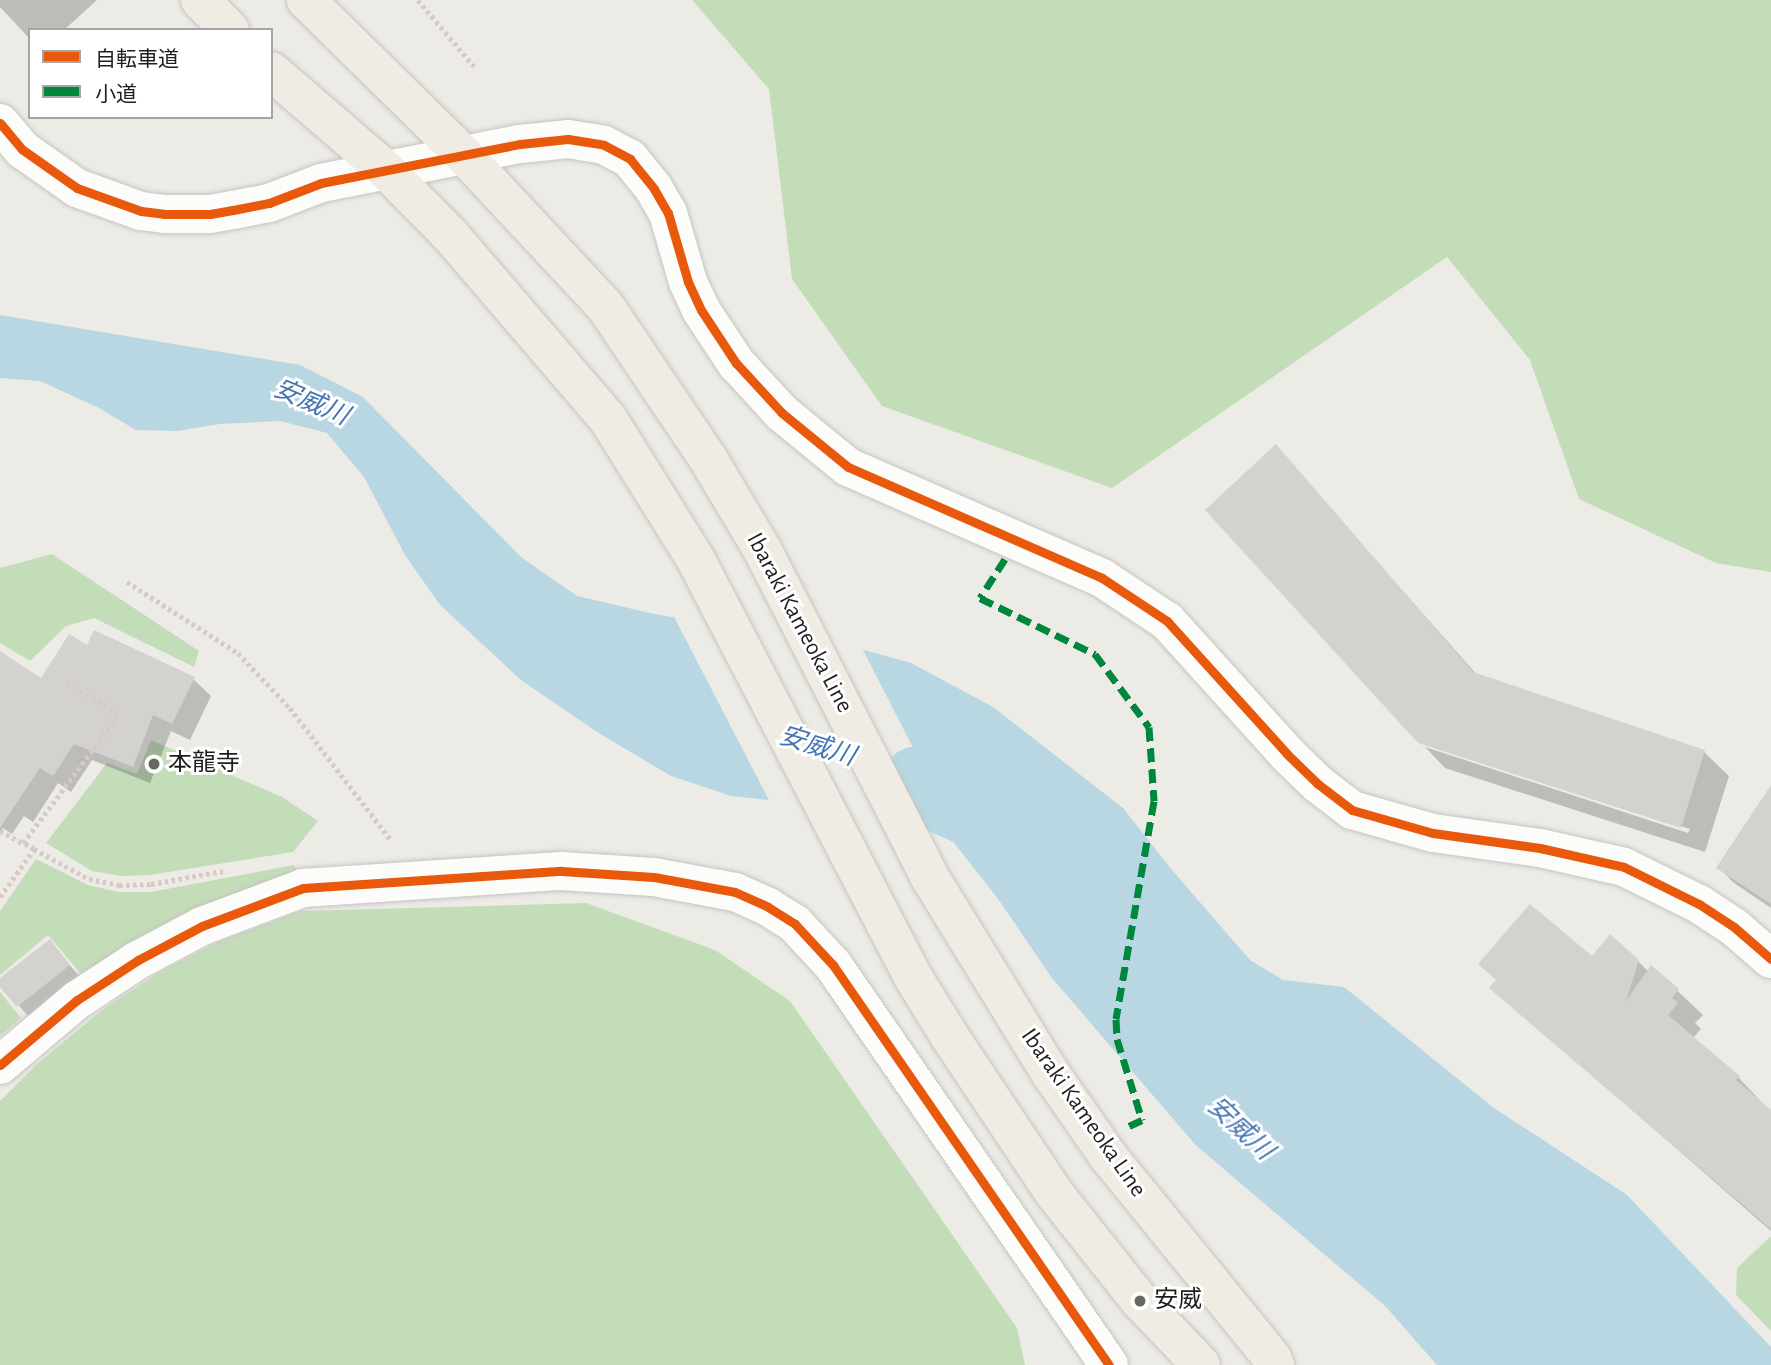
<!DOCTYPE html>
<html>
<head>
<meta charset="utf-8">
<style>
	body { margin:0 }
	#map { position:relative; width:1771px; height:1365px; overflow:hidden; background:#ecebe6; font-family:"Alegreya Sans","Noto Sans JP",sans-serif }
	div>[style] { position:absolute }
	.forest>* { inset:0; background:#c4ddb9 }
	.water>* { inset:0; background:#b8d7e2 }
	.pier>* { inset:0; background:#ecebe6 }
	.shadow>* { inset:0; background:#0003 }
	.river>* { height:77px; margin:-38.5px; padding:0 38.5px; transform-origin:38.5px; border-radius:38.5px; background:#b8d7e2 }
	.building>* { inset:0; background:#d4d2cf }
	.path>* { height:4.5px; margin-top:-2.25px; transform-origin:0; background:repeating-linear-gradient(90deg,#d7c9c5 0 3.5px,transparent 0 7px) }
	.roads { filter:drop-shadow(0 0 2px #c5c4c2) drop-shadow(0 0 2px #c5c4c2) }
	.minor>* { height:38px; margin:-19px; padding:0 19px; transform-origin:19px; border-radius:19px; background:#fcfcfb }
	.tertiary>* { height:38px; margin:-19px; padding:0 19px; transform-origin:19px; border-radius:19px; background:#fcfcfb }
	.primary>* { height:38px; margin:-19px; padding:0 19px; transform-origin:19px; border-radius:19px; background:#f1ece3 }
	.quiet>* { height:7px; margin-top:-3.5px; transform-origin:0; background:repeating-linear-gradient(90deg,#00873e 0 14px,transparent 0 21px) }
	.cycleway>* { height:9px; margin:-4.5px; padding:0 4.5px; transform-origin:4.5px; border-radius:4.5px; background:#e8590c }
	.dots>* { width:19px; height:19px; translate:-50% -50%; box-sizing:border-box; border:4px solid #fff; border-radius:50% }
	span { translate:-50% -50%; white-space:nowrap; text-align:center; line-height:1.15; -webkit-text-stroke:6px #fff; paint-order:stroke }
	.street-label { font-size:24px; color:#1e1e1e }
	.poi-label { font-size:24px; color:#1e1e1e }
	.left { translate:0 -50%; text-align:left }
	.water-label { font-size:26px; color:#4576b3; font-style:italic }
	.legend { position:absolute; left:28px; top:28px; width:245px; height:91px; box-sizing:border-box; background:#fff; border:2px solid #a5a5a5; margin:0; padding:9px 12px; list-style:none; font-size:21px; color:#1e1e1e }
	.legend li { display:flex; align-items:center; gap:14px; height:35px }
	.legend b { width:35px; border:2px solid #a5a5a5 }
</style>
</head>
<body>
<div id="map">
	<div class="forest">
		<div style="clip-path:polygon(692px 0,1771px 0,1771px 572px,1716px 563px,1579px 499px,1530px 360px,1447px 257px,1112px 488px,882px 406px,792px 279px,769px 89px)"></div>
		<div style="clip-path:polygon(52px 554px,199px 651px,194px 667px,94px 618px,66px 626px,30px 661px,0 643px,0 568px)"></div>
		<div style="clip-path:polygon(151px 740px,282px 797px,318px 821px,293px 852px,150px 875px,121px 876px,92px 871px,46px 843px,107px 763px,137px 774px)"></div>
		<div style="clip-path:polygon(36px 859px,88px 885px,118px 892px,151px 892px,294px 865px,297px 871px,82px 975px,48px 935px,0 975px,0 911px)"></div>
		<div style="clip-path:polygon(586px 903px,715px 950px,790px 1001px,1017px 1328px,1025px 1365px,0 1365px,0 1101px,37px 1064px,102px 1010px,160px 972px,218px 942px,301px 911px)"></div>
		<div style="clip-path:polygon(0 992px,21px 1018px,0 1036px)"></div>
		<div style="clip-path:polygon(1771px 1236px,1771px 1331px,1736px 1295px,1737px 1268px)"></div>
	</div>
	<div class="water">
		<div style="clip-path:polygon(0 315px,300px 365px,363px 397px,521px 557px,577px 596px,654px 614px,861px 649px,911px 663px,993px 707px,1123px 808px,1172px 870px,1250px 960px,1283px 980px,1344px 987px,1494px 1108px,1627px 1195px,1771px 1347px,1771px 1365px,1437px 1365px,1372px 1291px,1298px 1190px,1146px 1009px,1057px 893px,1007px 845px,943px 811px,833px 807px,731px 796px,671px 776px,597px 732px,521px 680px,440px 605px,405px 555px,364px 477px,327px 433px,280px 421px,220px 424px,177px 431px,136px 430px,99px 408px,40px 381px,0 378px)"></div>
	</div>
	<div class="pier">
		<div style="clip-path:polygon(672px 613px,861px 646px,949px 818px,942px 815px,832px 811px,771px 804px)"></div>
	</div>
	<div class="shadow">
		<div style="clip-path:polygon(0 0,97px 0,64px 30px,30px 30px,30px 39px,0 7px)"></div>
		<div style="clip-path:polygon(1276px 447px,1477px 675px,1704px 752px,1729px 776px,1705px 852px,1445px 768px,1425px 747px,1688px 833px,1690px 829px,1419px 742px)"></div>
		<div style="clip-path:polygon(87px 648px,193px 679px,211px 696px,190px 740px,171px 731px,150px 783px,92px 760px,71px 792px,58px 783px,33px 822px,24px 816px,12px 834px,3px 828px,0 833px,0 653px,42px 680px)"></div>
		<div style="clip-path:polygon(1771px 791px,1771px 908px,1734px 883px,1718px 867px)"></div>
		<div style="clip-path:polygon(49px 942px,82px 979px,31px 1019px,0 985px,0 980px)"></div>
		<div style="clip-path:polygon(1592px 959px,1638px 961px,1649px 972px,1652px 967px,1703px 1015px,1695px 1023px,1701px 1029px,1693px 1038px,1738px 1077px,1771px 1112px,1771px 1231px,1492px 988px)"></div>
	</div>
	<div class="river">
		<div style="left:918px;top:784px;width:64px;rotate:23.8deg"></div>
		<div style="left:977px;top:810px;width:84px;rotate:51.8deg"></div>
		<div style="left:1029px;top:876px;width:94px;rotate:55.8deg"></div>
		<div style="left:1082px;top:954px;width:215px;rotate:49.3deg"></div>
		<div style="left:1222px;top:1117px;width:383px;rotate:40.3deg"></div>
	</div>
	<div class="building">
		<div style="clip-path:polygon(1276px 444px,1473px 672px,1705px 750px,1681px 828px,1418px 743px,1205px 510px)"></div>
		<div style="clip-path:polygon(94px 630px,195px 677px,172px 724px,153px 715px,133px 767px,74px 744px,53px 776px,40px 768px,0 828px,0 651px,41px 678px,69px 634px,87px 645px)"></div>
		<div style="clip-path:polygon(1771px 785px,1771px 904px,1716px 868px)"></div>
		<div style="clip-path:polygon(1530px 904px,1592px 956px,1610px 934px,1639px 960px,1626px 1001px,1651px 965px,1679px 989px,1672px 998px,1678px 1003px,1668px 1015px,1740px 1076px,1736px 1080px,1771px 1110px,1771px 1229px,1489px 988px,1496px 980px,1478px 964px)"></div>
		<div style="clip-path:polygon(50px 939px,70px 965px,17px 1007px,0 987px,0 978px)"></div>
	</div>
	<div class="path">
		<div style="left:418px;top:0;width:87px;rotate:49.7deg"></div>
		<div style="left:127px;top:582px;width:132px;rotate:32.6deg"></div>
		<div style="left:238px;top:653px;width:76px;rotate:46.6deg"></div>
		<div style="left:290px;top:708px;width:166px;rotate:52.6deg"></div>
		<div style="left:0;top:831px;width:26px;rotate:28deg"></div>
		<div style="left:34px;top:849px;width:63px;rotate:28.6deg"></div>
		<div style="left:89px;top:879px;width:31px;rotate:11deg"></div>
		<div style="left:119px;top:885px;width:32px;rotate:-2deg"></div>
		<div style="left:151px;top:884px;width:73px;rotate:-10.2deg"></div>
		<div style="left:0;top:897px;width:59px;rotate:-54.7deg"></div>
		<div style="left:34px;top:849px;width:13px;rotate:-151deg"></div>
		<div style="left:23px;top:843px;width:161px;rotate:-53.3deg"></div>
		<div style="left:119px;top:714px;width:62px;rotate:-150.1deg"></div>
	</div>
	<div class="roads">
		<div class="minor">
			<div style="left:0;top:1065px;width:101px;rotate:-40.2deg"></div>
			<div style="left:77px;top:1000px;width:73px;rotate:-33.3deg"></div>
			<div style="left:138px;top:960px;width:72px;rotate:-28deg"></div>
			<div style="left:202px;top:926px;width:108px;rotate:-20.6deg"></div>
			<div style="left:303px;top:888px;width:259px;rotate:-3.8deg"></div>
			<div style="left:561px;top:871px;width:93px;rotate:3.7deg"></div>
			<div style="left:654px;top:877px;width:82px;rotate:10.5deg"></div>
			<div style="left:735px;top:892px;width:36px;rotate:24deg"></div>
			<div style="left:768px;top:907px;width:32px;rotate:32deg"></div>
			<div style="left:795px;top:924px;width:56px;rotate:47.2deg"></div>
			<div style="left:833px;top:965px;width:486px;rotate:55.4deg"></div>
		</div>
		<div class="tertiary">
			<div style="left:0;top:123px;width:35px;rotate:50deg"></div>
			<div style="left:23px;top:150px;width:66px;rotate:35.1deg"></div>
			<div style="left:77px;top:188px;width:68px;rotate:19.8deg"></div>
			<div style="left:141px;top:211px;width:23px;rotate:7deg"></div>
			<div style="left:164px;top:214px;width:46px"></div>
			<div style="left:210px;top:214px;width:23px;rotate:-10deg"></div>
			<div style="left:233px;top:210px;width:37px;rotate:-11deg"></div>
			<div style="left:269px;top:203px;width:56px;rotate:-21deg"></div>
			<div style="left:321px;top:183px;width:203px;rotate:-11.1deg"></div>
			<div style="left:520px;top:144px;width:48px;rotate:-5.9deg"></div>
			<div style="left:568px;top:139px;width:36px;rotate:9deg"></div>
			<div style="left:604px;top:145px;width:30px;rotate:28deg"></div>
			<div style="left:630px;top:159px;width:38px;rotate:51deg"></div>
			<div style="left:654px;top:189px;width:28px;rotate:60deg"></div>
			<div style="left:668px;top:213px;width:72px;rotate:73.8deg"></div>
			<div style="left:688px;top:282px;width:31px;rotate:65deg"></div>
			<div style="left:701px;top:310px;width:64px;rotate:56.6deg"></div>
			<div style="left:736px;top:363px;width:68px;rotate:47.4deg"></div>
			<div style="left:782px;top:413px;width:85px;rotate:39.3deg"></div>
			<div style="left:848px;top:467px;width:277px;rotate:23.6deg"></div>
			<div style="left:1102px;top:578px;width:78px;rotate:33.5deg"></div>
			<div style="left:1167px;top:621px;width:179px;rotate:47.9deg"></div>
			<div style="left:1287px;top:754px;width:43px;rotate:44.1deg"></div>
			<div style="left:1318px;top:784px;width:43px;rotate:37.4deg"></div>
			<div style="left:1352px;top:810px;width:84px;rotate:15.9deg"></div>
			<div style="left:1433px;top:833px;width:108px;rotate:8deg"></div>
			<div style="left:1540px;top:848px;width:86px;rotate:12.7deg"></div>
			<div style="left:1624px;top:867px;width:84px;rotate:26.3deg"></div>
			<div style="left:1699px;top:904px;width:42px;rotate:33.3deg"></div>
			<div style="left:1734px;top:927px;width:49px;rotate:40.9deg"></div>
		</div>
		<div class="primary">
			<div style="left:200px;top:0;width:42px;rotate:45deg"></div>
			<div style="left:306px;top:0;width:221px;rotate:44.5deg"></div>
			<div style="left:464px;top:155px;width:207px;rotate:47deg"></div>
			<div style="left:605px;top:306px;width:182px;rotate:56deg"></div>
			<div style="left:707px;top:457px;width:109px;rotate:59.2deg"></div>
			<div style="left:763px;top:551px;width:365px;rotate:62.9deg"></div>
			<div style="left:929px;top:876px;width:233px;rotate:58.4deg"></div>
			<div style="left:1051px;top:1074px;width:100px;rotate:55.2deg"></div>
			<div style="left:1108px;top:1156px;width:260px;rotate:50.9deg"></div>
			<div style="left:1272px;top:1358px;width:8px;rotate:67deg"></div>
			<div style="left:271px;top:71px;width:153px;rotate:40.8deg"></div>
			<div style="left:387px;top:171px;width:91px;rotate:45.4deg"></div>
			<div style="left:451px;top:236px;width:241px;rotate:49.4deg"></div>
			<div style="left:608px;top:419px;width:166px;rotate:58deg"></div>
			<div style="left:696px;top:560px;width:470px;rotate:62.5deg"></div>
			<div style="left:913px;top:977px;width:70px;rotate:58.3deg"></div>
			<div style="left:950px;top:1037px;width:187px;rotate:56.3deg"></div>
			<div style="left:1054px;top:1193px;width:138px;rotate:51.5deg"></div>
			<div style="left:1140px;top:1301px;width:88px;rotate:46.4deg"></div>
		</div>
	</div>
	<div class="quiet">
		<div style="left:1005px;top:559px;width:46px;rotate:122.7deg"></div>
		<div style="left:980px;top:598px;width:128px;rotate:26deg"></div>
		<div style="left:1095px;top:654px;width:91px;rotate:53.5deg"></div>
		<div style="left:1149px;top:727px;width:74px;rotate:86.1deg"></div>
		<div style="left:1154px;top:801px;width:221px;rotate:99.9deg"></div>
		<div style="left:1116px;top:1019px;width:20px;rotate:87deg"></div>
		<div style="left:1117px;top:1039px;width:85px;rotate:72.8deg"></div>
		<div style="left:1142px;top:1120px;width:19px;rotate:155deg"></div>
	</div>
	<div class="cycleway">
		<div style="left:0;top:123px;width:35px;rotate:50deg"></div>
		<div style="left:23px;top:150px;width:66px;rotate:35.1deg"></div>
		<div style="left:77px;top:188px;width:68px;rotate:19.8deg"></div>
		<div style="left:141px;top:211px;width:23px;rotate:7deg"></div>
		<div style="left:164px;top:214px;width:46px"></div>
		<div style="left:210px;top:214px;width:23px;rotate:-10deg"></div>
		<div style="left:233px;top:210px;width:37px;rotate:-11deg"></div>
		<div style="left:269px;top:203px;width:56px;rotate:-21deg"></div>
		<div style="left:321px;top:183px;width:203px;rotate:-11.1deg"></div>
		<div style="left:520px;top:144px;width:48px;rotate:-5.9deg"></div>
		<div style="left:568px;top:139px;width:36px;rotate:9deg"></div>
		<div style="left:604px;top:145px;width:30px;rotate:28deg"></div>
		<div style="left:630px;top:159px;width:38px;rotate:51deg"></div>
		<div style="left:654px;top:189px;width:28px;rotate:60deg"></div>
		<div style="left:668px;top:213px;width:72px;rotate:73.8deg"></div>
		<div style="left:688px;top:282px;width:31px;rotate:65deg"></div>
		<div style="left:701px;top:310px;width:64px;rotate:56.6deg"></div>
		<div style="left:736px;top:363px;width:68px;rotate:47.4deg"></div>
		<div style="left:782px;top:413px;width:85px;rotate:39.3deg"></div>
		<div style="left:848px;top:467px;width:277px;rotate:23.6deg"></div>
		<div style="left:1102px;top:578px;width:78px;rotate:33.5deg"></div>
		<div style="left:1167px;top:621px;width:179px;rotate:47.9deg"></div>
		<div style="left:1287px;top:754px;width:43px;rotate:44.1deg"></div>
		<div style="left:1318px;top:784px;width:43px;rotate:37.4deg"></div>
		<div style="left:1352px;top:810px;width:84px;rotate:15.9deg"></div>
		<div style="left:1433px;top:833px;width:108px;rotate:8deg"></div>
		<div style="left:1540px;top:848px;width:86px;rotate:12.7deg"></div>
		<div style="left:1624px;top:867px;width:84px;rotate:26.3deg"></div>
		<div style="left:1699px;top:904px;width:42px;rotate:33.3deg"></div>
		<div style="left:1734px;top:927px;width:49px;rotate:40.9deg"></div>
		<div style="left:0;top:1065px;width:101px;rotate:-40.2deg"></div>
		<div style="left:77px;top:1000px;width:73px;rotate:-33.3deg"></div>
		<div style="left:138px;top:960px;width:72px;rotate:-28deg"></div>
		<div style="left:202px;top:926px;width:108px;rotate:-20.6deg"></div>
		<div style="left:303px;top:888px;width:259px;rotate:-3.8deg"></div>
		<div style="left:561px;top:871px;width:93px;rotate:3.7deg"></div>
		<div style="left:654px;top:877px;width:82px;rotate:10.5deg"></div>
		<div style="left:735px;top:892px;width:36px;rotate:24deg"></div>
		<div style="left:768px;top:907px;width:32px;rotate:32deg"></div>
		<div style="left:795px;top:924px;width:56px;rotate:47.2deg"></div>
		<div style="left:833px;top:965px;width:486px;rotate:55.4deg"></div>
	</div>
	<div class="dots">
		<div style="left:154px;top:764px;background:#666664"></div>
		<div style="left:1140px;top:1301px;background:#666664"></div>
	</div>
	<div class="street-label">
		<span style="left:799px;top:623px;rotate:62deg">Ibaraki Kameoka Line</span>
		<span style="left:1083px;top:1113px;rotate:55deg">Ibaraki Kameoka Line</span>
	</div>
	<div class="poi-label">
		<span class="left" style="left:168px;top:764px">本龍寺</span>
		<span class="left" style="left:1154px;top:1301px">安威</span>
	</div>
	<div class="water-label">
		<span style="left:311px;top:403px;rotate:23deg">安威川</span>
		<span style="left:817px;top:747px;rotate:17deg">安威川</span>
		<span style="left:1240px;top:1129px;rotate:43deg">安威川</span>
	</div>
	<ul class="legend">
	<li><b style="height:9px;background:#e8590c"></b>自転車道</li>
	<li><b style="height:9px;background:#00873e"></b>小道</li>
	</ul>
</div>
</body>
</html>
